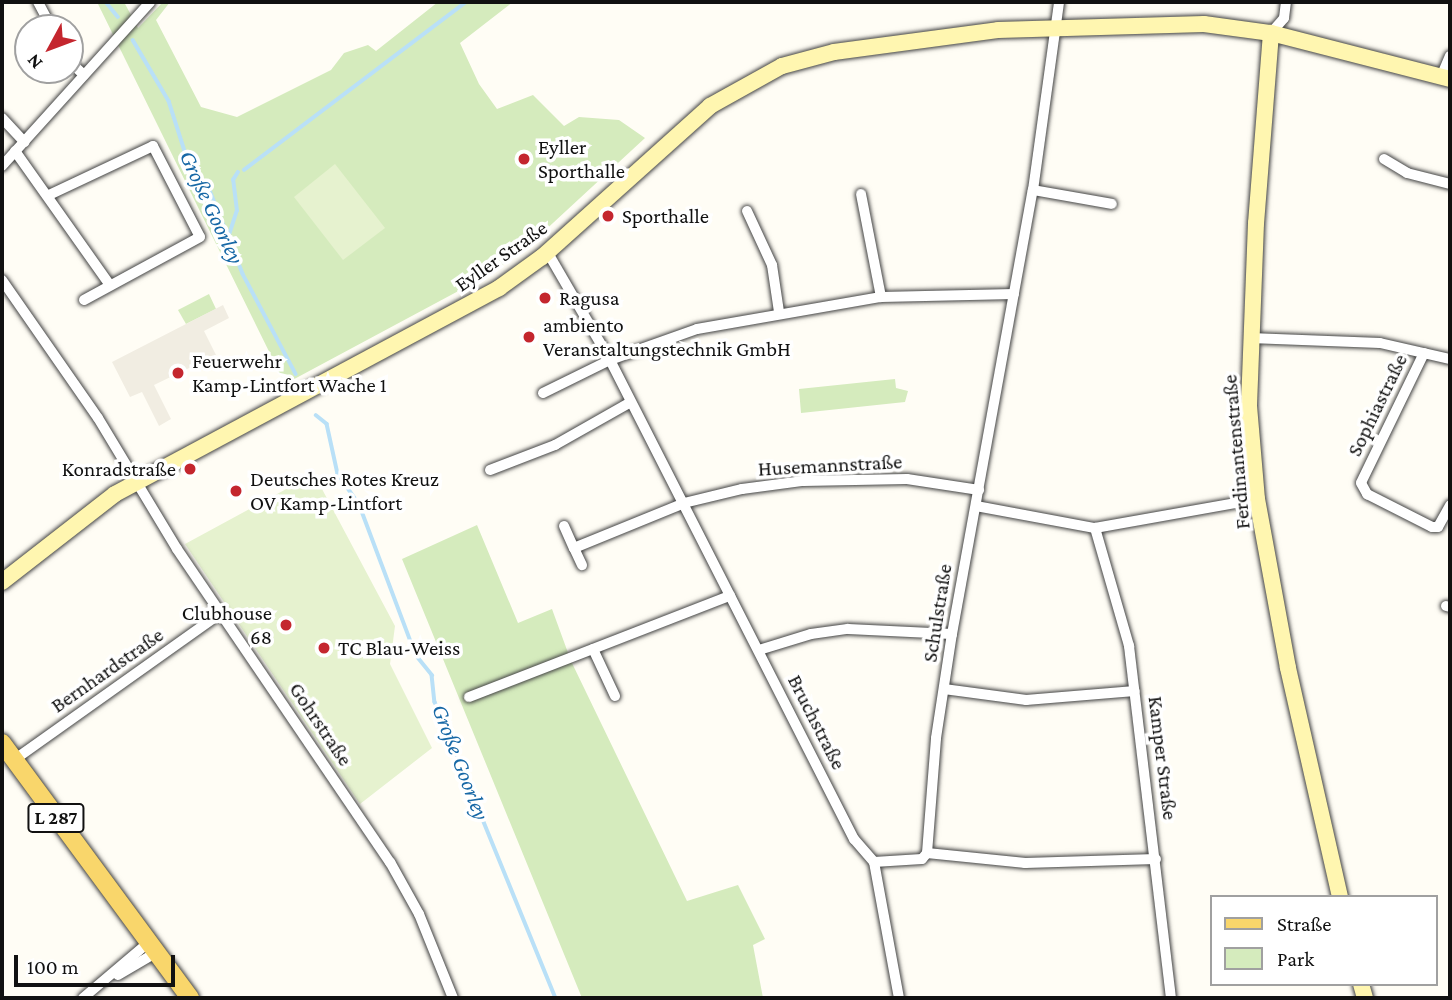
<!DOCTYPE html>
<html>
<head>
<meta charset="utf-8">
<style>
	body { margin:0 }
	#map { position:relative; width:1452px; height:1000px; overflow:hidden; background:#fffdf5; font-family:"Crimson Pro",serif }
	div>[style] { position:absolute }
	.green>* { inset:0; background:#d5ebbd }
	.pitch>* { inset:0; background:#e6f2cf }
	.plaza>* { inset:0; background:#f1ede2 }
	.stream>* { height:3.5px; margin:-1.75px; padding:0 1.75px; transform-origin:1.75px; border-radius:1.75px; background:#b9e0f7 }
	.roads { filter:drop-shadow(0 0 2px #444) drop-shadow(0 0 2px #444) }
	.street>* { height:10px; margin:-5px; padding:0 5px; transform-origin:5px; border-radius:5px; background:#fff }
	.secondary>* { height:16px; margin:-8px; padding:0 8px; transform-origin:8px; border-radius:8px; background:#fff6b0 }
	.primary>* { height:18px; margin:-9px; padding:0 9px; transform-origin:9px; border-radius:9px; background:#f9d66b }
	.dots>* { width:19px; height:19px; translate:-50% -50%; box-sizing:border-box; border:4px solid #fff; border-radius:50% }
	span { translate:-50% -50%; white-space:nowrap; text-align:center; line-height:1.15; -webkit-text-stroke:7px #fff; paint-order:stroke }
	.shield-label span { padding:2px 5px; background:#fff; border:2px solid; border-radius:5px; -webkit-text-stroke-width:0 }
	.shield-label { font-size:19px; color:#111; font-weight:700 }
	.poi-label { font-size:21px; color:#111 }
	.left { translate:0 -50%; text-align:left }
	.right { translate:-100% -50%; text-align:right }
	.street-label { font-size:21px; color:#111 }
	.water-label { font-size:23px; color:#1768a6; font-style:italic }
	.frame { position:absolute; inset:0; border:4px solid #111; pointer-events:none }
	.legend { position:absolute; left:1210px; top:895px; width:228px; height:91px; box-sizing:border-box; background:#fff; border:2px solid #a0a0a0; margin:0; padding:9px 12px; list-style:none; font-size:21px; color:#111 }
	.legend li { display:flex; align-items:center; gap:14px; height:35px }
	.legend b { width:35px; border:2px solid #a0a0a0 }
	.north { position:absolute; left:14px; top:14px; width:70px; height:70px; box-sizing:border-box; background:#fff; border:2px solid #a0a0a0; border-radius:50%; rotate:229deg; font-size:19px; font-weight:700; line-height:28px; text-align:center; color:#111 }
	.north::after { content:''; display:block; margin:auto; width:24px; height:32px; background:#c4262e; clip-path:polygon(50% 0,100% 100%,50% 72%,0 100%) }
	.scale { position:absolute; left:14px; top:955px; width:161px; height:32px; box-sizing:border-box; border:4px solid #111; border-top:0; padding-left:9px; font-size:21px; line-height:24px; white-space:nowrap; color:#111; -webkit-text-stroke:5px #fff; paint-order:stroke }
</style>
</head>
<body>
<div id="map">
	<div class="green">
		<div style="clip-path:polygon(97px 2px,124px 2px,138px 28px,163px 2px,170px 2px,156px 20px,201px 107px,237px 117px,331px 70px,344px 53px,368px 45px,376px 51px,438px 2px,513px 2px,460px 43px,479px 84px,497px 109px,533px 95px,564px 126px,579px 117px,619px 120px,645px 138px,527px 247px,492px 273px,285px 384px)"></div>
		<div style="clip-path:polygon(209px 294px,216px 309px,186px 324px,178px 310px)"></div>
		<div style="clip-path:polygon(895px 379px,896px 388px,908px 391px,905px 402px,801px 413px,799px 389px)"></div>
		<div style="clip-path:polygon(477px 525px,518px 623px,552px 609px,571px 661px,687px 901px,738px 885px,765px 939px,753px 945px,763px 998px,582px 998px,402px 559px)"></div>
	</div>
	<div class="pitch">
		<div style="clip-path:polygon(335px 164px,385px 228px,343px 260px,294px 197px)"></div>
		<div style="clip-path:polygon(314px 474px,395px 626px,390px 664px,432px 748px,360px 804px,185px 544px)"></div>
	</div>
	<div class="plaza">
		<div style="clip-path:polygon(223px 305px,229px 318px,204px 331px,216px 355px,154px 385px,171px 419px,159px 426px,142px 392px,130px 397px,112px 362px)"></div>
	</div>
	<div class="stream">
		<div style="left:106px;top:2px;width:19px;rotate:51deg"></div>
		<div style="left:133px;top:40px;width:71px;rotate:59.5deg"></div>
		<div style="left:169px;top:101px;width:69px;rotate:72.3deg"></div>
		<div style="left:190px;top:167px;width:28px;rotate:48deg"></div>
		<div style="left:209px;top:188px;width:92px;rotate:68.4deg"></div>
		<div style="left:243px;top:274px;width:113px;rotate:62.1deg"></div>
		<div style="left:244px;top:170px;width:278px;rotate:-37.1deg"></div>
		<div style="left:228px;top:238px;width:28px;rotate:-72deg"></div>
		<div style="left:237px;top:211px;width:31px;rotate:-97deg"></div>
		<div style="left:233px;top:180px;width:9px;rotate:-58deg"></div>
		<div style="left:316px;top:415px;width:14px;rotate:39deg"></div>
		<div style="left:327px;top:424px;width:51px;rotate:77.6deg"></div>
		<div style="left:338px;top:474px;width:39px;rotate:55deg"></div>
		<div style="left:360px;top:506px;width:159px;rotate:69.4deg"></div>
		<div style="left:416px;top:655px;width:26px;rotate:51deg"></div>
		<div style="left:432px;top:675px;width:27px;rotate:84deg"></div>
		<div style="left:435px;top:702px;width:320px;rotate:67.8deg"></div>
	</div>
	<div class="roads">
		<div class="street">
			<div style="left:38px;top:2px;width:30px;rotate:62deg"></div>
			<div style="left:1271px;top:33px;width:20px;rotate:-49deg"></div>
			<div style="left:1284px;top:18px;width:16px;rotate:-83deg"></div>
			<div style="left:70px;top:62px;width:19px;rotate:43deg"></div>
			<div style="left:1441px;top:77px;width:23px;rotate:-67deg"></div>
			<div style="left:2px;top:118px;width:33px;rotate:47deg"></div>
			<div style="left:15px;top:151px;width:164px;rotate:54.7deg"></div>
			<div style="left:1384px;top:159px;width:27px;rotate:31deg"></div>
			<div style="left:1407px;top:173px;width:44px;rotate:14.3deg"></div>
			<div style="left:2px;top:166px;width:221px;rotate:-47.9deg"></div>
			<div style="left:1033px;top:190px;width:80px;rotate:10deg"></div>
			<div style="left:861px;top:194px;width:105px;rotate:79deg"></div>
			<div style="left:49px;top:195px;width:115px;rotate:-25.2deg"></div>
			<div style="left:153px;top:146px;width:102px;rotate:62.7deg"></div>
			<div style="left:200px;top:237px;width:132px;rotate:151.5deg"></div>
			<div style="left:747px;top:211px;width:60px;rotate:65.2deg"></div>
			<div style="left:772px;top:265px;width:48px;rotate:81.5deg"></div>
			<div style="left:548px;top:253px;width:124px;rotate:59.9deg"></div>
			<div style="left:610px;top:360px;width:538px;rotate:63.01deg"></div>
			<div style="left:854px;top:839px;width:30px;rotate:49deg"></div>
			<div style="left:874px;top:862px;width:138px;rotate:79.6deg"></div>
			<div style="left:2px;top:280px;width:168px;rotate:55.2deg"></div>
			<div style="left:98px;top:418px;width:153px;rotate:58.9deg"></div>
			<div style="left:177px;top:549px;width:379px;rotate:55.8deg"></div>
			<div style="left:390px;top:862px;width:60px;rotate:60.9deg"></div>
			<div style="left:419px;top:914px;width:91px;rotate:68deg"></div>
			<div style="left:1250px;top:338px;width:130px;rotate:2.2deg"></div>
			<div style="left:1380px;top:343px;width:72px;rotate:12.9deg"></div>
			<div style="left:1424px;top:353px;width:144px;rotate:115.9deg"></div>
			<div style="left:1361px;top:483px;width:13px;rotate:61deg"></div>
			<div style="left:1367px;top:494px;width:73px;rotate:26.9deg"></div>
			<div style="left:1432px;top:527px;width:6px"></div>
			<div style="left:1438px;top:527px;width:25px;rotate:-61deg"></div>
			<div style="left:543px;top:393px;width:75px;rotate:-26.2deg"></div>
			<div style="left:610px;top:360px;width:92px;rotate:-19.6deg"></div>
			<div style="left:697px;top:329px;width:187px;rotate:-9.9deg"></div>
			<div style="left:881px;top:297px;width:133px;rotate:-1.3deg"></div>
			<div style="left:490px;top:470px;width:70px;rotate:-21deg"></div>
			<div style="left:555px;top:445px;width:87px;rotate:-29.5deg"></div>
			<div style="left:976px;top:506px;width:121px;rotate:10.5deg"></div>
			<div style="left:1095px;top:528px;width:165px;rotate:-10.1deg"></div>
			<div style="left:564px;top:526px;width:24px;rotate:66deg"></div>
			<div style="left:574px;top:548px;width:119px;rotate:-22.2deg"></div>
			<div style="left:684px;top:503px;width:60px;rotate:-13.6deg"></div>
			<div style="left:742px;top:489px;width:62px;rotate:-7.5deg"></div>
			<div style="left:803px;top:481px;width:104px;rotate:-1.1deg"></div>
			<div style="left:907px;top:479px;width:73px;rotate:8.7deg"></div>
			<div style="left:1095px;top:528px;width:123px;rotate:73.9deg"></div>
			<div style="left:1129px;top:646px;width:354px;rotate:83.2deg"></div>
			<div style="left:574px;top:548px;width:19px;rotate:65deg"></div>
			<div style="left:1446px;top:606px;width:4px;rotate:14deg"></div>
			<div style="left:593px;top:649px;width:52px;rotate:64.9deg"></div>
			<div style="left:759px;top:650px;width:54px;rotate:-17.1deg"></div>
			<div style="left:811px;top:634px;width:37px;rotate:-8deg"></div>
			<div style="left:848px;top:629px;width:104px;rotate:2.8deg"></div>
			<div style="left:944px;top:689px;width:83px;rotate:7.6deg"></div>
			<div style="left:1026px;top:700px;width:109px;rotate:-4.7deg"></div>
			<div style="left:469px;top:697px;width:280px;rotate:-21.2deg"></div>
			<div style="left:14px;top:760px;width:255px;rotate:-35.4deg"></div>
			<div style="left:927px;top:853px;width:99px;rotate:5.8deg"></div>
			<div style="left:1025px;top:863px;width:131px;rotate:-1.7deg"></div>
			<div style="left:874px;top:862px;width:48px;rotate:-3.6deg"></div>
			<div style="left:922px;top:859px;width:8px;rotate:-50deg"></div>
			<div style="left:927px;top:853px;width:115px;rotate:-85.5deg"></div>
			<div style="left:936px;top:738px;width:105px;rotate:-81.3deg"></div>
			<div style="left:952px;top:634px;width:451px;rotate:-79.7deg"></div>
			<div style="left:1033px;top:190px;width:190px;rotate:-82.1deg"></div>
			<div style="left:118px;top:975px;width:45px;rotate:-30.5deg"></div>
			<div style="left:83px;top:998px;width:87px;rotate:-40.3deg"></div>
		</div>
		<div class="secondary">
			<div style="left:1271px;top:33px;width:191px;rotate:94.5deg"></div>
			<div style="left:1256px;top:223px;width:183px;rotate:92.2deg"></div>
			<div style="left:1249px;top:406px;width:93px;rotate:85.1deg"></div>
			<div style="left:1257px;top:499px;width:172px;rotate:79.6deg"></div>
			<div style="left:1288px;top:668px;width:235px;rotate:77.2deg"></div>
			<div style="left:2px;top:582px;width:143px;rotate:-37.9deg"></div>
			<div style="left:115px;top:494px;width:436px;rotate:-28.2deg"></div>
			<div style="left:499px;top:288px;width:53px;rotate:-35.8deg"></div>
			<div style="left:542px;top:257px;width:226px;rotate:-41.9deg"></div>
			<div style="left:710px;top:106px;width:82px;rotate:-29.1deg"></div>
			<div style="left:782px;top:66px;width:54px;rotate:-15.1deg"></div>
			<div style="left:834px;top:52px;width:165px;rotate:-7.6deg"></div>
			<div style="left:998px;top:30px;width:206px;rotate:-1.7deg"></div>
			<div style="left:1204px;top:24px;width:68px;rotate:7.7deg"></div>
			<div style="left:1271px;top:33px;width:185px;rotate:14.4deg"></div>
			<div style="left:1361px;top:984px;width:15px;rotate:74deg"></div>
		</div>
		<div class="primary">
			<div style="left:2px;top:743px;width:317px;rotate:53.6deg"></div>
		</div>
	</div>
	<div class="dots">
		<div style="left:524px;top:159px;background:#c4262e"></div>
		<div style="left:608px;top:216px;background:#c4262e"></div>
		<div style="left:545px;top:298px;background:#c4262e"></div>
		<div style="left:529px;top:337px;background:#c4262e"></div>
		<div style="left:178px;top:373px;background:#c4262e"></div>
		<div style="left:190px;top:469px;background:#c4262e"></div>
		<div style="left:236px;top:491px;background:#c4262e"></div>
		<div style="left:286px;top:625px;background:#c4262e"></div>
		<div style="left:324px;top:648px;background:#c4262e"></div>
	</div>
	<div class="shield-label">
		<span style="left:56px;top:818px">L 287</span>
	</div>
	<div class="poi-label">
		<span class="left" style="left:538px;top:159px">Eyller<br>Sporthalle</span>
		<span class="left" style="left:622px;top:216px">Sporthalle</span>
		<span class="left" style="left:559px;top:298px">Ragusa</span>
		<span class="left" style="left:543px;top:337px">ambiento<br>Veranstaltungstechnik GmbH</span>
		<span class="left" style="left:192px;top:373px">Feuerwehr<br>Kamp-Lintfort Wache 1</span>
		<span class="right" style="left:176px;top:469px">Konradstraße</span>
		<span class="left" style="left:250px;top:491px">Deutsches Rotes Kreuz<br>OV Kamp-Lintfort</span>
		<span class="right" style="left:272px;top:625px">Clubhouse<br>68</span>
		<span class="left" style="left:338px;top:648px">TC Blau-Weiss</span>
	</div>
	<div class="street-label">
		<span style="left:501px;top:256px;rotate:-35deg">Eyller Straße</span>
		<span style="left:1377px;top:405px;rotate:-64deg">Sophiastraße</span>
		<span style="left:1236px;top:452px;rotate:-95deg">Ferdinantenstraße</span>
		<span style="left:830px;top:465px;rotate:-3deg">Husemannstraße</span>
		<span style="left:937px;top:613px;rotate:-81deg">Schulstraße</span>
		<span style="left:107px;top:670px;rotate:-35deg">Bernhardstraße</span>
		<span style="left:817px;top:722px;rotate:63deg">Bruchstraße</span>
		<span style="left:321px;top:724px;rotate:56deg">Gohrstraße</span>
		<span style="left:1163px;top:758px;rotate:83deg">Kamper Straße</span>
	</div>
	<div class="water-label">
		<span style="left:212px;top:207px;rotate:65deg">Große Goorley</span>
		<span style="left:461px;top:762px;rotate:69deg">Große Goorley</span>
	</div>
	<div class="frame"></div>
	<ul class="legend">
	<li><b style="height:9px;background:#f9d66b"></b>Straße</li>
	<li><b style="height:19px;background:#d5ebbd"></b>Park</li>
	</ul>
	<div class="north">N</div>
	<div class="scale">100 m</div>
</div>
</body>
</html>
